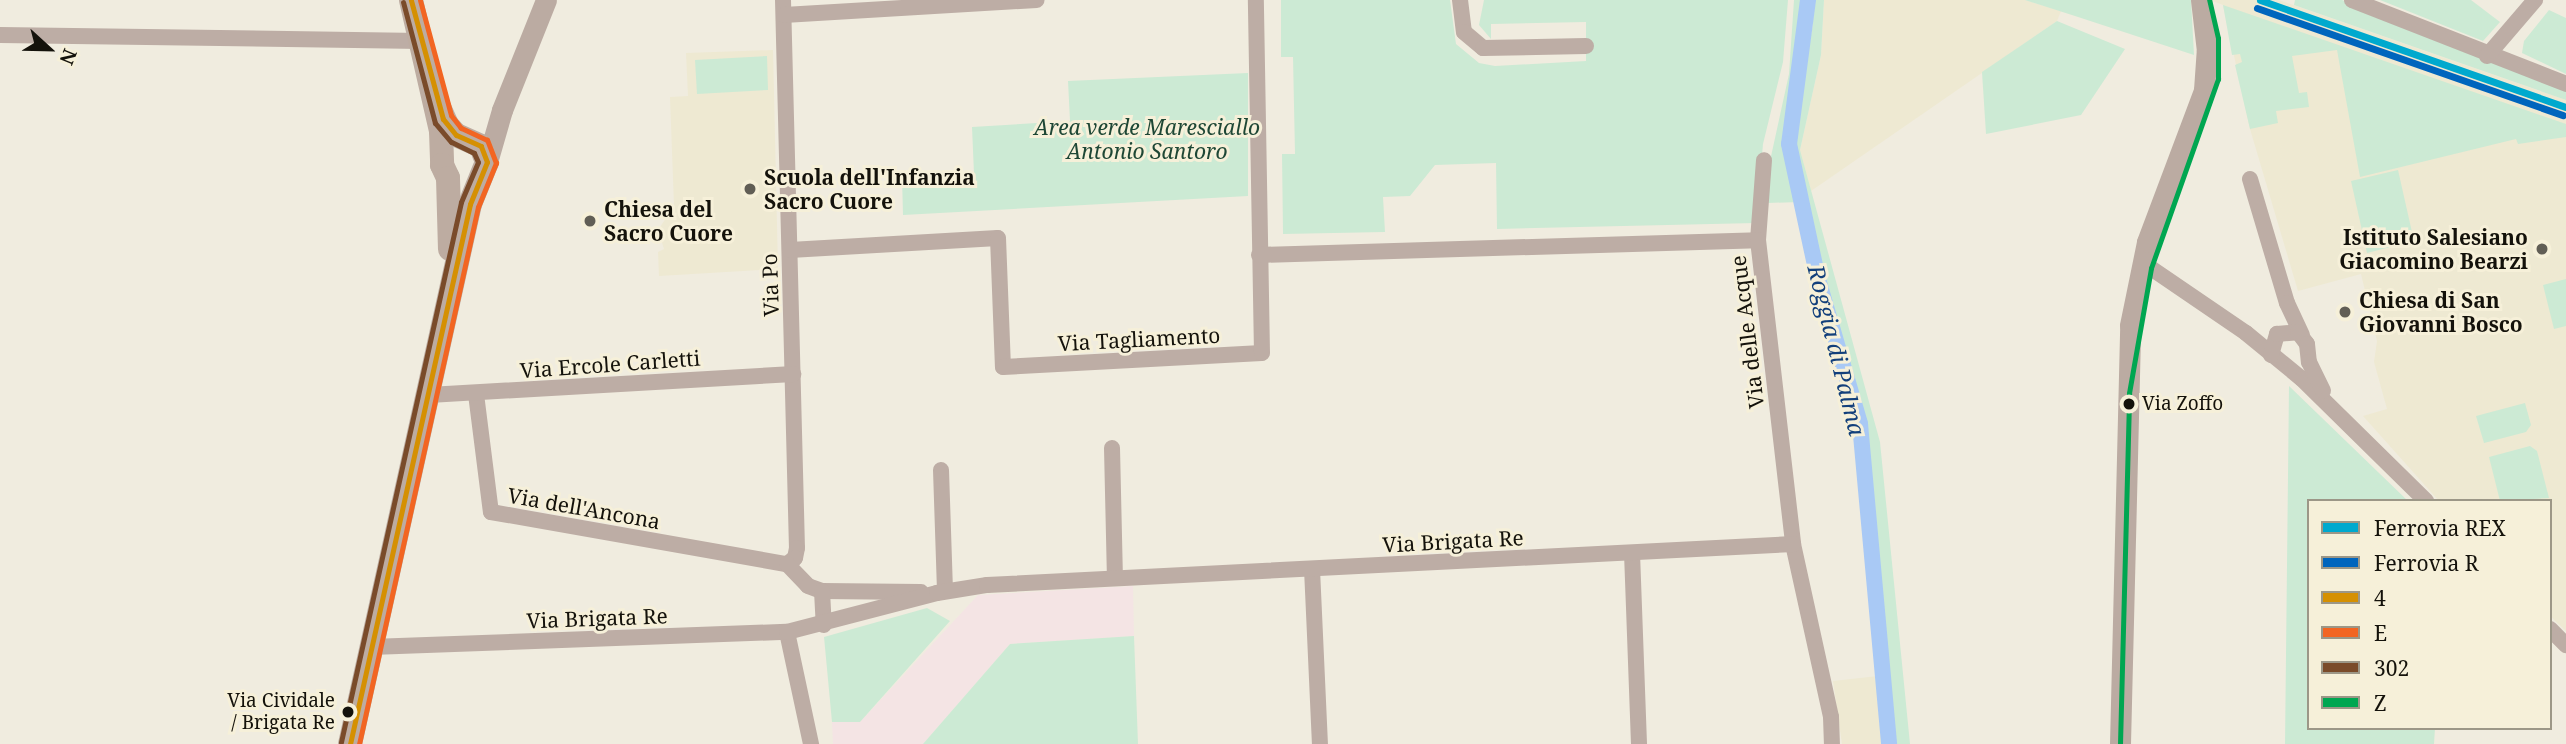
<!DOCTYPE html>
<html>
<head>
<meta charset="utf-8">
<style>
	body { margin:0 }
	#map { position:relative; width:2566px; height:744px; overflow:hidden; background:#f0ecdf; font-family:"Noto Serif",serif }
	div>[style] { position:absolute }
	.commercial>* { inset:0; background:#f4e4e4 }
	.built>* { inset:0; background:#eee9d2 }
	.green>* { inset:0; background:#ccead4 }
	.canal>* { height:16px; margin:-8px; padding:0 8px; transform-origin:8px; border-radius:8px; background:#a9c9f5 }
	.street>* { height:16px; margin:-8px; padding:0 8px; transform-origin:8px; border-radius:8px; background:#bdada5 }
	.secondary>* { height:21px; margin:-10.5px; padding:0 10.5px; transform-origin:10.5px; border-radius:10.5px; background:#bbaba2 }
	.primary>* { height:24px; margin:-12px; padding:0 12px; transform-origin:12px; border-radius:12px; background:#bdaca1 }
	.bus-1>* { height:5px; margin:-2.5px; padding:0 2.5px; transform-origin:2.5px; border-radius:2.5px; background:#d59002 }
	.bus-2>* { height:5px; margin:-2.5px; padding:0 2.5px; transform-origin:2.5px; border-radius:2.5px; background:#f26522 }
	.bus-3>* { height:5px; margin:-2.5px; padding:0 2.5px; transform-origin:2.5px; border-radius:2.5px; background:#7a4b2a }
	.bus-4>* { height:5px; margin:-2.5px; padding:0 2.5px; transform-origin:2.5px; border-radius:2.5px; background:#00a651 }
	.rail-1>* { height:7px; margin:-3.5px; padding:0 3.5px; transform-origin:3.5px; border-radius:3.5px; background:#00a9ce }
	.rail-2>* { height:7px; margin:-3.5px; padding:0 3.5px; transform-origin:3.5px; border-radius:3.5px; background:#0065bd }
	.dots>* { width:19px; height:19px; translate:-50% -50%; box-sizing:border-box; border:4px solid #f6f0d9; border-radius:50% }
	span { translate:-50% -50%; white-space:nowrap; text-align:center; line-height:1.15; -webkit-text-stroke:6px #f6f0d9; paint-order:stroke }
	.bus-label { font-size:19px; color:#14120b }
	.left { translate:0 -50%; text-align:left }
	.right { translate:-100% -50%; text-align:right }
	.park-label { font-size:21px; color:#1e4735; font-style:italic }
	.poi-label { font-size:21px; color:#14120b; font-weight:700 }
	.street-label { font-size:21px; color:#14120b }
	.water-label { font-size:23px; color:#13407b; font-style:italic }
	.legend { position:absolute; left:2307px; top:499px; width:245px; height:231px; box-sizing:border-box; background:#f6f0d9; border:2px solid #9c9787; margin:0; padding:9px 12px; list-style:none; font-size:21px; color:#14120b }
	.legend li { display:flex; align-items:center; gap:14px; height:35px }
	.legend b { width:35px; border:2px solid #9c9787 }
	.north { position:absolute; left:14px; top:14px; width:70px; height:70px; -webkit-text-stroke:5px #f6f0d9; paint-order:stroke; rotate:112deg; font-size:19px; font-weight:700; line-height:28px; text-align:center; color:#14120b }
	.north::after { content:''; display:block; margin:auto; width:24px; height:32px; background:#14120b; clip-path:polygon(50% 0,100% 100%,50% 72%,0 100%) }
</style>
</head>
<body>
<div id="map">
	<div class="commercial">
		<div style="clip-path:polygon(1133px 586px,1134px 636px,1010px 644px,923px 744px,833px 744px,832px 722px,860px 722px,978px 595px)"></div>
	</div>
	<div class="built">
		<div style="clip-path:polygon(1824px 0,2025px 0,2061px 11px,2057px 21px,1811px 191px,1800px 150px,1821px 55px)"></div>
		<div style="clip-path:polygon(2210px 0,2279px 0,2566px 100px,2566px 631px,2550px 616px,2550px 501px,2439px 501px,2363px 416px,2387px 409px,2374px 362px,2377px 341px,2361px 274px,2298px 291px,2250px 129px,2223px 5px)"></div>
		<div style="clip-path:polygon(773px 50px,778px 269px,659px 276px,658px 252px,664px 249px,658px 230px,674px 206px,670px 97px,688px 96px,686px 53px)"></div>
		<div style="clip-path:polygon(1878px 676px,1885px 744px,1842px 744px,1833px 681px)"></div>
	</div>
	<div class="green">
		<div style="clip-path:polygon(1281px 0,1450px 0,1456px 44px,1479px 63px,1495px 66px,1586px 61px,1586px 22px,1491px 24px,1491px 39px,1479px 25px,1484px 0,1788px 0,1783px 62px,1763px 144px,1756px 223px,1497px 229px,1496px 163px,1435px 165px,1410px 196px,1383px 197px,1385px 232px,1283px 234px,1282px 154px,1295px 154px,1293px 57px,1281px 57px)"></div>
		<div style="clip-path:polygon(1794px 0,1803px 0,1803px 8px,1785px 145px,1799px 202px,1768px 203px,1770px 161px,1789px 74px)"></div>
		<div style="clip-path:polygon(1812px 0,1824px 0,1821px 55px,1800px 150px,1880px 442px,1910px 744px,1893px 744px,1865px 430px,1835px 327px,1793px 147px,1813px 23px)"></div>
		<div style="clip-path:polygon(2025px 0,2191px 0,2194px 55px,2075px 16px)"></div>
		<div style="clip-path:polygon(2295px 0,2342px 0,2566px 88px,2566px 100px,2294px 5px)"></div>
		<div style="clip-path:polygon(2380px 0,2471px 0,2500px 22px,2483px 41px)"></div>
		<div style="clip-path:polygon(2223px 5px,2566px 124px,2566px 137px,2518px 144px,2516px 139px,2360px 177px,2337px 50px,2292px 56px,2299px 93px,2307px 92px,2309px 107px,2276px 111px,2278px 123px,2250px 129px,2235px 65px,2242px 62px,2240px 54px,2232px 55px)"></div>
		<div style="clip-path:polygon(2549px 10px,2566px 18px,2566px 74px,2522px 53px,2524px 41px)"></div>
		<div style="clip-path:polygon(2057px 21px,2125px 49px,2081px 115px,1986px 134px,1982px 72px)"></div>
		<div style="clip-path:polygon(767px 56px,768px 90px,697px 94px,695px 60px)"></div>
		<div style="clip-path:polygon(1248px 73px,1248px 196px,903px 215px,902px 177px,974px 174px,972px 127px,1070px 121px,1068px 81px)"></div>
		<div style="clip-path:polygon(2398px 170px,2414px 241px,2367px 253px,2351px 181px)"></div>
		<div style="clip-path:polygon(2566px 279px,2566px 326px,2554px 329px,2543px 285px)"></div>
		<div style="clip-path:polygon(2289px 386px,2408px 501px,2309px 501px,2309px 728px,2435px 728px,2434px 744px,2285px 744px)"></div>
		<div style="clip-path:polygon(2525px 403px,2531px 425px,2526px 432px,2484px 443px,2476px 416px)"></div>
		<div style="clip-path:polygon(2530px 446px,2537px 451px,2549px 498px,2500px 501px,2489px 457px)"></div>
		<div style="clip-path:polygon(927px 608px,950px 621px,860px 722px,832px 722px,824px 637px)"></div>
		<div style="clip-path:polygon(1134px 636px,1138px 744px,923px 744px,1010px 644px)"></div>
	</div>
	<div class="canal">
		<div style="left:1808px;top:0;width:145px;rotate:97.5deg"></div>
		<div style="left:1789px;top:144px;width:138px;rotate:77.9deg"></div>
		<div style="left:1818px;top:279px;width:151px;rotate:73.8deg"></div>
		<div style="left:1860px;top:424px;width:321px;rotate:84.8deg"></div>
	</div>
	<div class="street">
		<div style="left:783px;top:0;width:548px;rotate:88.54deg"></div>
		<div style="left:797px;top:548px;width:10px;rotate:101deg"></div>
		<div style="left:795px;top:558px;width:10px;rotate:143deg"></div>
		<div style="left:1460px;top:0;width:32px;rotate:83deg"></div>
		<div style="left:1464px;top:32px;width:25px;rotate:40deg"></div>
		<div style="left:1483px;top:48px;width:103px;rotate:-1.1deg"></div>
		<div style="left:2352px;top:0;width:230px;rotate:21.4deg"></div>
		<div style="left:784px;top:15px;width:253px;rotate:-3.4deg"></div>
		<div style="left:0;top:35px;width:421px;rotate:0.8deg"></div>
		<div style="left:2487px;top:56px;width:74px;rotate:-49.4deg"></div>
		<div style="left:2250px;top:179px;width:129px;rotate:73.4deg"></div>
		<div style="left:2287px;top:303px;width:35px;rotate:65deg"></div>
		<div style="left:1758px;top:240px;width:80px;rotate:-85.7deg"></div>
		<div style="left:790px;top:250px;width:208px;rotate:-3.3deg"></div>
		<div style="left:998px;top:238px;width:129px;rotate:87.8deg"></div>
		<div style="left:1003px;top:367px;width:259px;rotate:-3.1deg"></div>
		<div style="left:1262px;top:353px;width:353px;rotate:-91deg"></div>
		<div style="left:1259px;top:255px;width:499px;rotate:-1.7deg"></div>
		<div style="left:1758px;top:240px;width:306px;rotate:83.4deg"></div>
		<div style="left:1793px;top:544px;width:177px;rotate:77.6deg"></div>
		<div style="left:1831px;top:717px;width:27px;rotate:88deg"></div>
		<div style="left:2142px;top:262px;width:126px;rotate:34.3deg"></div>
		<div style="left:2246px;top:333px;width:72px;rotate:39.4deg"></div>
		<div style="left:2302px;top:379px;width:174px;rotate:44.5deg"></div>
		<div style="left:2271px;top:355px;width:22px;rotate:-74deg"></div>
		<div style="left:2277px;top:334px;width:21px;rotate:-5deg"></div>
		<div style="left:2298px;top:332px;width:15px;rotate:53deg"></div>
		<div style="left:2307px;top:344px;width:18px;rotate:84deg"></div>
		<div style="left:2309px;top:362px;width:32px;rotate:64deg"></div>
		<div style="left:476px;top:394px;width:119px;rotate:82.8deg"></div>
		<div style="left:491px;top:512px;width:301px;rotate:10deg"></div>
		<div style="left:429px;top:395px;width:365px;rotate:-3.3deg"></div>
		<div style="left:1112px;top:448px;width:130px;rotate:88.7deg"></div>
		<div style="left:941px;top:470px;width:121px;rotate:88.1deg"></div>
		<div style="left:1632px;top:553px;width:191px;rotate:87.9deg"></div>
		<div style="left:787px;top:564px;width:30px;rotate:46deg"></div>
		<div style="left:808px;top:586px;width:15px;rotate:20deg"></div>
		<div style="left:822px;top:591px;width:99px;rotate:0.6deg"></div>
		<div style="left:1312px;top:569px;width:175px;rotate:87.4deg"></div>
		<div style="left:822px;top:591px;width:34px;rotate:87deg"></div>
		<div style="left:2550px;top:629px;width:23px;rotate:45deg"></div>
		<div style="left:787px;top:632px;width:115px;rotate:77.9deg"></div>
		<div style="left:371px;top:647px;width:416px;rotate:-2.1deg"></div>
		<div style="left:787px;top:632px;width:155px;rotate:-14.6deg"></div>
		<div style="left:937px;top:593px;width:51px;rotate:-9.1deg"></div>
		<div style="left:987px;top:585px;width:807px;rotate:-2.91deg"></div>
	</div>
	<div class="secondary">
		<div style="left:487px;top:162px;width:54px;rotate:-73.9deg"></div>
		<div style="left:502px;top:110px;width:118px;rotate:-68.2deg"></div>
		<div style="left:2120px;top:744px;width:419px;rotate:-88.6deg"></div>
		<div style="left:2130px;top:325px;width:85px;rotate:-78.4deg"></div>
		<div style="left:2147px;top:242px;width:162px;rotate:-69.4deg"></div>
		<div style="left:2204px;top:90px;width:39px;rotate:-86deg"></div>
		<div style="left:2207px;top:51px;width:51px;rotate:-96.7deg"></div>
	</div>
	<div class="primary">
		<div style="left:411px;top:0;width:134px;rotate:77.1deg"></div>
		<div style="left:441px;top:131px;width:34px;rotate:88deg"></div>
		<div style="left:442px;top:165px;width:14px;rotate:65deg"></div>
		<div style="left:448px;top:178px;width:71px;rotate:88.4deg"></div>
		<div style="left:350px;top:744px;width:553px;rotate:-77.47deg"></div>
		<div style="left:470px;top:204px;width:45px;rotate:-68deg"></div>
		<div style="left:487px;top:162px;width:17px;rotate:-111deg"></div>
		<div style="left:481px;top:146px;width:27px;rotate:-156deg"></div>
		<div style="left:456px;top:135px;width:13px;rotate:-132deg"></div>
		<div style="left:447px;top:125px;width:34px;rotate:-114deg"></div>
	</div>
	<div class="bus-1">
		<div style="left:350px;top:744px;width:553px;rotate:-77.47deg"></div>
		<div style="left:470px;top:204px;width:45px;rotate:-68deg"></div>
		<div style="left:487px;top:162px;width:17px;rotate:-111deg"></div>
		<div style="left:481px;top:146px;width:27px;rotate:-156deg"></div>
		<div style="left:456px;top:135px;width:21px;rotate:-129deg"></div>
		<div style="left:443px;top:119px;width:123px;rotate:-105.1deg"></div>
	</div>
	<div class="bus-2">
		<div style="left:359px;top:744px;width:550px;rotate:-77.51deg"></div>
		<div style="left:478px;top:207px;width:48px;rotate:-67.8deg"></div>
		<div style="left:496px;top:163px;width:25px;rotate:-111deg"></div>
		<div style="left:487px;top:140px;width:29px;rotate:-155deg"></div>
		<div style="left:461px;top:128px;width:16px;rotate:-128deg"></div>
		<div style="left:451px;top:115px;width:119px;rotate:-105.1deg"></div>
	</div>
	<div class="bus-3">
		<div style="left:341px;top:742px;width:553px;rotate:-77.47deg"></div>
		<div style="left:461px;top:202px;width:43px;rotate:-67deg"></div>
		<div style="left:478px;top:162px;width:10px;rotate:-114deg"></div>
		<div style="left:474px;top:153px;width:25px;rotate:-154deg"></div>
		<div style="left:451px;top:142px;width:25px;rotate:-130deg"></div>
		<div style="left:435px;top:123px;width:125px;rotate:-104.8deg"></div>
	</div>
	<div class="bus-4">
		<div style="left:2120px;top:744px;width:351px;rotate:-88.5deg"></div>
		<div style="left:2129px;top:393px;width:127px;rotate:-80deg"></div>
		<div style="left:2151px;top:268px;width:201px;rotate:-70.5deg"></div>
		<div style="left:2218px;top:79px;width:41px;rotate:-90deg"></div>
		<div style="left:2218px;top:38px;width:39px;rotate:-103deg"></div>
	</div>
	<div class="rail-1">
		<div style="left:2260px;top:0;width:324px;rotate:19.3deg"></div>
	</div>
	<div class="rail-2">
		<div style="left:2257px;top:8px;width:324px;rotate:19.3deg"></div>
	</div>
	<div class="dots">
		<div style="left:750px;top:189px;background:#615e55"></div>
		<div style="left:590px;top:221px;background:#615e55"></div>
		<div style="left:2542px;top:249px;background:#615e55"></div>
		<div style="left:2345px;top:312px;background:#615e55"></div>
		<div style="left:2129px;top:404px;background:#14120b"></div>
		<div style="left:348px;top:712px;background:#14120b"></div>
	</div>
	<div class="bus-label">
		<span class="left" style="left:2142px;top:404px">Via Zoffo</span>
		<span class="right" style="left:335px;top:712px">Via Cividale<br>/ Brigata Re</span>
	</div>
	<div class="park-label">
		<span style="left:1147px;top:139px">Area verde Maresciallo<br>Antonio Santoro</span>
	</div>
	<div class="poi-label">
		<span class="left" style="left:764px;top:189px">Scuola dell'Infanzia<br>Sacro Cuore</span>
		<span class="left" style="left:604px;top:221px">Chiesa del<br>Sacro Cuore</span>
		<span class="right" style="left:2528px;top:249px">Istituto Salesiano<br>Giacomino Bearzi</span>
		<span class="left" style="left:2359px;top:312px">Chiesa di San<br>Giovanni Bosco</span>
	</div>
	<div class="street-label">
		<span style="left:770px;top:285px;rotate:-92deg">Via Po</span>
		<span style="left:1747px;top:332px;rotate:-97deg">Via delle Acque</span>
		<span style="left:1139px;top:339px;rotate:-3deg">Via Tagliamento</span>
		<span style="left:610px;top:364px;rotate:-4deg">Via Ercole Carletti</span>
		<span style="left:584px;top:508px;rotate:10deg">Via dell'Ancona</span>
		<span style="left:1453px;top:541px;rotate:-3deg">Via Brigata Re</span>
		<span style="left:597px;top:618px;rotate:-2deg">Via Brigata Re</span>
	</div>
	<div class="water-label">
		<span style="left:1837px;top:350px;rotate:76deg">Roggia di Palma</span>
	</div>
	<ul class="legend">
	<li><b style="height:9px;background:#00a9ce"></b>Ferrovia REX</li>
	<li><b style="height:9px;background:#0065bd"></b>Ferrovia R</li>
	<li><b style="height:9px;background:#d59002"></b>4</li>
	<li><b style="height:9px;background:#f26522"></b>E</li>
	<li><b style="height:9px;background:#7a4b2a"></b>302</li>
	<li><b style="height:9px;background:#00a651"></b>Z</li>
	</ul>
	<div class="north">N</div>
</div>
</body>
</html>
